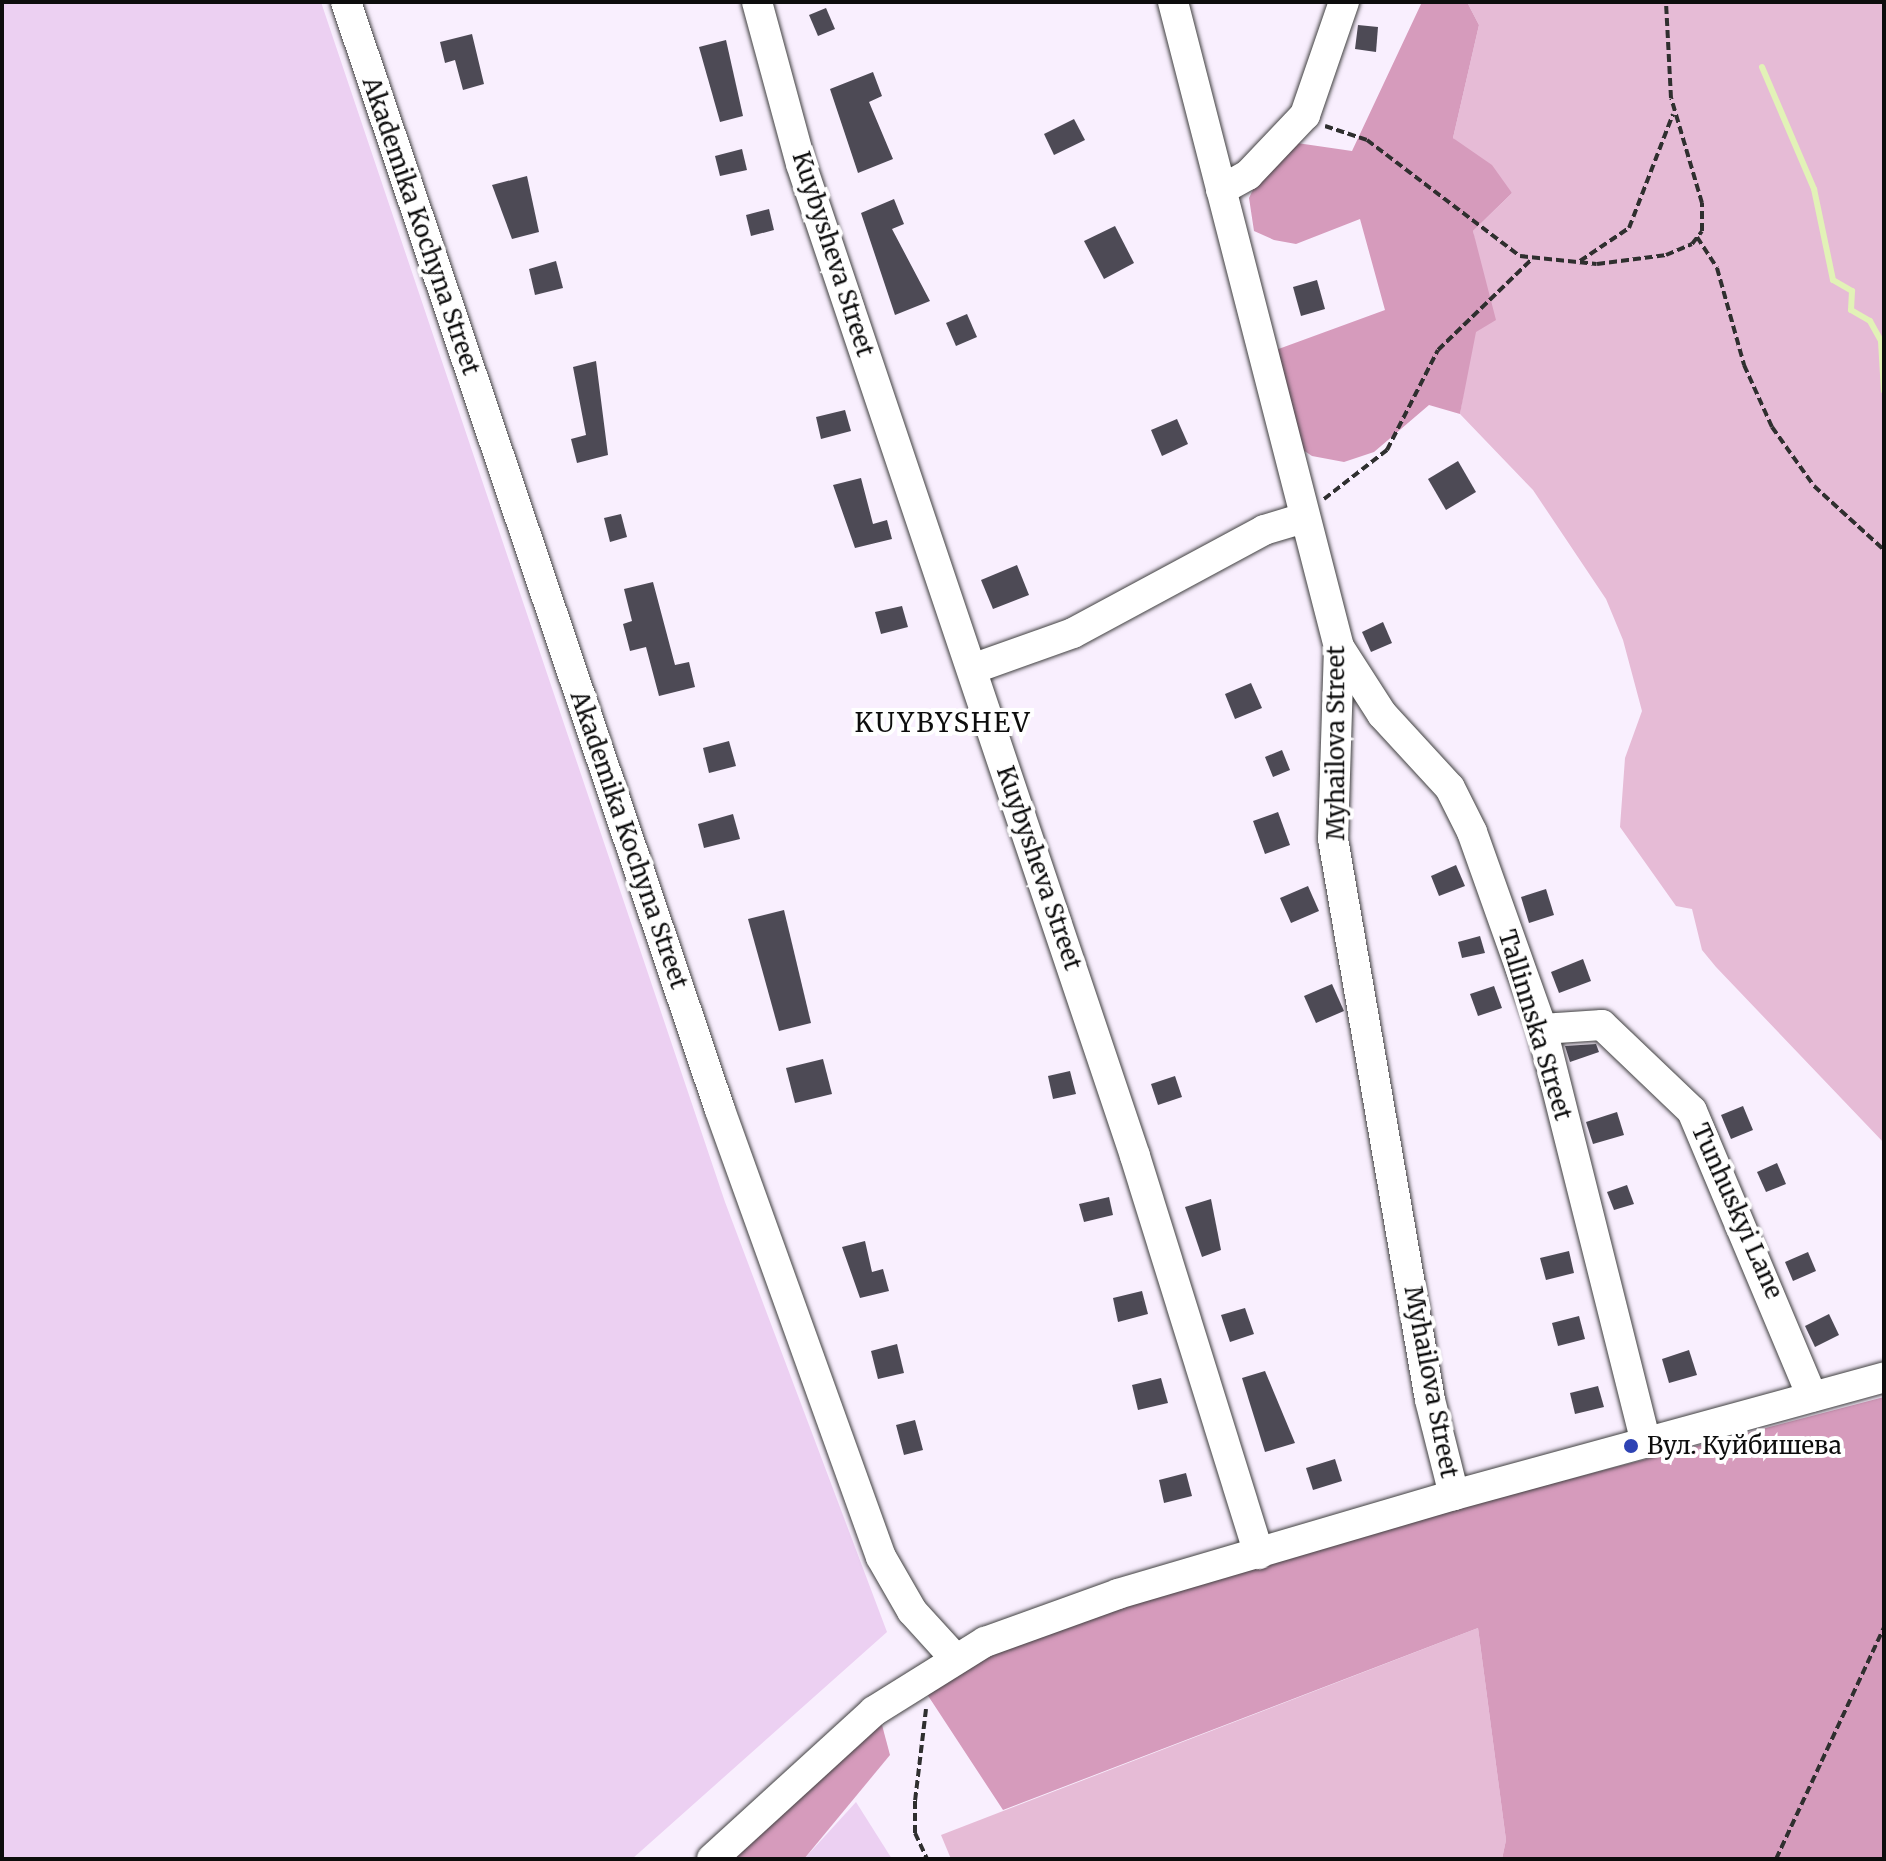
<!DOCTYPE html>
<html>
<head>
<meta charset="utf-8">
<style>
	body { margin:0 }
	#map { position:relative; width:1886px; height:1861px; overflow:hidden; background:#f9effe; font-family:Merriweather,serif }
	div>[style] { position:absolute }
	.farmland>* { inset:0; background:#ecd0f2 }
	.green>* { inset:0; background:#e6bbd6 }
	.forest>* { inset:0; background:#d69bbc }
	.stream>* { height:6px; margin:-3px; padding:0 3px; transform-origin:3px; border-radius:3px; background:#e2f2b7 }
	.building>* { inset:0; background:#4d4a55 }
	.path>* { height:4px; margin-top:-2px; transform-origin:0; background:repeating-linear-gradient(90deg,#2f2f2f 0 8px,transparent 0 12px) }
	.roads { filter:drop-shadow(0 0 2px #404040) drop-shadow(0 0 2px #404040) }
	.minor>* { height:30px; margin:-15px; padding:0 15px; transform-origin:15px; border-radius:15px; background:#fff }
	.dots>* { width:22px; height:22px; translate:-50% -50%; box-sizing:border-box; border:4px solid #fff; border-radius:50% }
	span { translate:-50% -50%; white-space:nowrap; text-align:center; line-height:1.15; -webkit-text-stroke:8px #fff; paint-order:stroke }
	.street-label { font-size:24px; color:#0d0d0d }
	.poi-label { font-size:24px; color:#0d0d0d }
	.left { translate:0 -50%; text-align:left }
	.neighbourhood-label { font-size:26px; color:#0d0d0d; letter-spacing:2px }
	.frame { position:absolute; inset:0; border:4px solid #0d0d0d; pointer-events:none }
</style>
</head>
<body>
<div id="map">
	<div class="farmland">
		<div style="clip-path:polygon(2px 2px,321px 2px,725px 1202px,887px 1632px,632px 1859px,2px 1859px)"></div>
		<div style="clip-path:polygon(856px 1802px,892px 1859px,804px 1859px)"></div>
	</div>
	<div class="green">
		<div style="clip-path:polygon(1467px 2px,1884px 2px,1884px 1143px,1716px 967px,1702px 950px,1692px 909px,1676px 906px,1620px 827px,1625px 758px,1642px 711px,1623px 640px,1606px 599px,1533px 490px,1460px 414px,1482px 281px,1473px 231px,1512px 193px,1453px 138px,1479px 25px)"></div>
		<div style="clip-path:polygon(1478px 1628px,1506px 1840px,1502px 1859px,951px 1859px,941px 1835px)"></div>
	</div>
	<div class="forest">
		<div style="clip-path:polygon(1422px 2px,1467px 2px,1479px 25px,1453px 138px,1492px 165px,1512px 193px,1473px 231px,1496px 320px,1476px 332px,1460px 414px,1429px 405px,1374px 452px,1344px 462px,1312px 456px,1300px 448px,1273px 351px,1385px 310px,1360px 219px,1296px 244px,1274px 240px,1254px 231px,1249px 198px,1261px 173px,1297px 143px,1352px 151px)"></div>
		<div style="clip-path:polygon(1884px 1397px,1884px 1859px,1502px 1859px,1506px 1840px,1478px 1628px,1003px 1810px,923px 1688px,1016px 1636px,1264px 1559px)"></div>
		<div style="clip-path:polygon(882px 1725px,890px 1755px,804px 1859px,723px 1859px,841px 1751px)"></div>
	</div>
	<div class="stream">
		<div style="left:1762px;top:67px;width:133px;rotate:66.9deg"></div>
		<div style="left:1814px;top:189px;width:93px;rotate:78.2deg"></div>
		<div style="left:1833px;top:280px;width:22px;rotate:30deg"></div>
		<div style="left:1852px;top:291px;width:19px;rotate:93deg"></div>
		<div style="left:1851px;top:310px;width:22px;rotate:30deg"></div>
		<div style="left:1870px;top:321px;width:23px;rotate:61deg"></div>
		<div style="left:1881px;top:341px;width:50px;rotate:86.6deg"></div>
	</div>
	<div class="building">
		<div style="clip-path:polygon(826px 8px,835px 29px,818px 36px,809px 15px)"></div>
		<div style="clip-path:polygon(1358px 25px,1378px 27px,1376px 52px,1355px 49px)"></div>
		<div style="clip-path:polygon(472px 34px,484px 84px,463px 90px,455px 60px,445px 63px,440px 42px)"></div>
		<div style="clip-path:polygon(726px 40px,743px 116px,720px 122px,699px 47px)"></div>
		<div style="clip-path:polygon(873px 72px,882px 96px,869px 102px,893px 159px,858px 173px,830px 89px)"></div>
		<div style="clip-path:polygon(1074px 119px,1085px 140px,1054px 155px,1044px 134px)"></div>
		<div style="clip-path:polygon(742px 149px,747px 170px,720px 176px,715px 156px)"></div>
		<div style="clip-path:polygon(527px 176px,539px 232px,512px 239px,492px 185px)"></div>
		<div style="clip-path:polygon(894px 199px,904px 224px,892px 229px,930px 301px,895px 315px,861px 213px)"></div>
		<div style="clip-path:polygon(769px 209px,774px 230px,751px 236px,746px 215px)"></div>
		<div style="clip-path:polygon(1115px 226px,1134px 263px,1104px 279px,1084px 241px)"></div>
		<div style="clip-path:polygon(556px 261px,563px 288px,535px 295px,529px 269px)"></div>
		<div style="clip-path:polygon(1317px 280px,1325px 309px,1301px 316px,1293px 287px)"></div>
		<div style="clip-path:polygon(967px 314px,977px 337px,956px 346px,946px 323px)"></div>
		<div style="clip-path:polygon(596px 361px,608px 455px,577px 463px,571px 439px,586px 435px,573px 367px)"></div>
		<div style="clip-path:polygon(845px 410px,851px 431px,821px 439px,816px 417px)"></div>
		<div style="clip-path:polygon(1177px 419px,1188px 444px,1162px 456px,1151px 430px)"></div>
		<div style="clip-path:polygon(1458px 461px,1476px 492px,1446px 510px,1428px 479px)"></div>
		<div style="clip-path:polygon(861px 478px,873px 524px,887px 520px,892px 539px,855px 548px,833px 485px)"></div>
		<div style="clip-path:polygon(621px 514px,627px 537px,610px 542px,604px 518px)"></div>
		<div style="clip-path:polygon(1017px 565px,1029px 595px,993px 609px,981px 580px)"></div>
		<div style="clip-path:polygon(653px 582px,675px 665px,689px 662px,695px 687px,659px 696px,646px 647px,630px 651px,623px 624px,632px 621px,624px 589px)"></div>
		<div style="clip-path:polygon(902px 606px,908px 627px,881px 634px,875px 612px)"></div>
		<div style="clip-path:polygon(1383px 622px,1392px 643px,1371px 652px,1362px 632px)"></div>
		<div style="clip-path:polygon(1251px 683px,1262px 708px,1235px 719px,1225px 694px)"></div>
		<div style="clip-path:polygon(729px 741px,736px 766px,709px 773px,703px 748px)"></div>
		<div style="clip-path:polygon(1282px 750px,1290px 770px,1273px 777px,1265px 757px)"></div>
		<div style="clip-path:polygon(1278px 812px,1290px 845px,1265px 854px,1253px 821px)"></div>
		<div style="clip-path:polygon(733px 814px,740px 839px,704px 848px,698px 824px)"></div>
		<div style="clip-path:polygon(1456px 865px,1465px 886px,1439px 896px,1431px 876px)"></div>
		<div style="clip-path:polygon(1308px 886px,1319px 911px,1291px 923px,1280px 898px)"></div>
		<div style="clip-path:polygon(1546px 889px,1554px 915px,1529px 923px,1521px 897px)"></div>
		<div style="clip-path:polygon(784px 910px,811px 1023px,779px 1031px,748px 919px)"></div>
		<div style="clip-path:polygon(1480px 936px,1485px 953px,1462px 958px,1458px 942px)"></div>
		<div style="clip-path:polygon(1583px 959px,1591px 981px,1559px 993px,1551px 972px)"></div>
		<div style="clip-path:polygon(1332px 984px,1344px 1011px,1316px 1023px,1304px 996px)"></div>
		<div style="clip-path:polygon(1494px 986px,1502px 1008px,1478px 1016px,1470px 994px)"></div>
		<div style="clip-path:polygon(1596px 1044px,1599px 1052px,1570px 1062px,1565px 1046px)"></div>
		<div style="clip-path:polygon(823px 1059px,832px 1094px,795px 1103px,786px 1068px)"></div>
		<div style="clip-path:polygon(1070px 1071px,1076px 1094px,1053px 1099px,1048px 1076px)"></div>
		<div style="clip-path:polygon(1175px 1076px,1182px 1097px,1158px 1105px,1151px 1084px)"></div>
		<div style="clip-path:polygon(1743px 1106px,1753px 1130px,1731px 1139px,1721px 1115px)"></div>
		<div style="clip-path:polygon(1617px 1112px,1624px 1135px,1593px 1144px,1586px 1122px)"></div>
		<div style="clip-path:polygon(1777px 1163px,1786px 1184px,1766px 1192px,1757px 1172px)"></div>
		<div style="clip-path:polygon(1627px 1185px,1634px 1204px,1614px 1210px,1607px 1192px)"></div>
		<div style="clip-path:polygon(1109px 1197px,1113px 1215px,1084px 1222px,1079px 1204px)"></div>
		<div style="clip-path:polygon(1211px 1199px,1221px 1250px,1202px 1257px,1185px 1207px)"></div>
		<div style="clip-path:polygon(865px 1241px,872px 1272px,883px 1269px,889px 1291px,860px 1298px,842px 1247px)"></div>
		<div style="clip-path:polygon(1569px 1251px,1574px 1273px,1546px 1280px,1540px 1258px)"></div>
		<div style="clip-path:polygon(1808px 1252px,1816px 1271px,1793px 1281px,1785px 1262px)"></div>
		<div style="clip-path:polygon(1142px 1291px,1148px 1314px,1118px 1322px,1113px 1298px)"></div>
		<div style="clip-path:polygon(1245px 1308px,1254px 1334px,1230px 1342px,1221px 1315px)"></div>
		<div style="clip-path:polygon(1829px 1314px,1839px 1335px,1815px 1347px,1805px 1326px)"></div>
		<div style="clip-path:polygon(1579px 1316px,1585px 1339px,1558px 1346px,1552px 1323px)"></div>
		<div style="clip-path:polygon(897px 1344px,904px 1373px,878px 1379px,871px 1351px)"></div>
		<div style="clip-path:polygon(1689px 1350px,1697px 1375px,1669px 1383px,1662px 1359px)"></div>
		<div style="clip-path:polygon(1265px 1371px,1295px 1443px,1265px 1452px,1242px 1378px)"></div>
		<div style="clip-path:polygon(1161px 1378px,1168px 1403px,1138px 1410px,1132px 1385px)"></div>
		<div style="clip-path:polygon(1598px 1386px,1604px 1407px,1575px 1414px,1570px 1393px)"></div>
		<div style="clip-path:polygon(915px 1420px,923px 1450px,904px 1455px,896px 1425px)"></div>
		<div style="clip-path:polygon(1335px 1459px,1342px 1481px,1313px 1490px,1306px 1468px)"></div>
		<div style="clip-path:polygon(1186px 1473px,1192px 1496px,1164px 1503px,1159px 1480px)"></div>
	</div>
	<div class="path">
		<div style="left:1325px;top:126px;width:44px;rotate:18.4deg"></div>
		<div style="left:1367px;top:140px;width:192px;rotate:37.2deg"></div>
		<div style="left:1520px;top:256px;width:77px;rotate:5.9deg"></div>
		<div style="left:1597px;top:264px;width:70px;rotate:-7.4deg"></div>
		<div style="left:1666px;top:255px;width:28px;rotate:-23deg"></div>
		<div style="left:1692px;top:244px;width:16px;rotate:-52deg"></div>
		<div style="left:1702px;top:231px;width:28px;rotate:-90deg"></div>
		<div style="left:1702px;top:203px;width:109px;rotate:-106.4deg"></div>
		<div style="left:1671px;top:98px;width:96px;rotate:-93deg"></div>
		<div style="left:1697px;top:237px;width:37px;rotate:57deg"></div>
		<div style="left:1717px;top:268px;width:101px;rotate:74.4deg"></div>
		<div style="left:1744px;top:365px;width:68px;rotate:65.7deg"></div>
		<div style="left:1772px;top:427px;width:72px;rotate:54.6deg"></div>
		<div style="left:1814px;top:486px;width:95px;rotate:42.4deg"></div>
		<div style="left:1580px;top:261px;width:59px;rotate:-34deg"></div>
		<div style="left:1629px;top:228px;width:122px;rotate:-68.9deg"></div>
		<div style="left:1324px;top:499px;width:80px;rotate:-37.9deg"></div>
		<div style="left:1387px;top:450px;width:112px;rotate:-63deg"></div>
		<div style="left:1438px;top:350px;width:132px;rotate:-44.1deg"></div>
		<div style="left:926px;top:1709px;width:93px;rotate:96.8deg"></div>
		<div style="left:915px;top:1801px;width:32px;rotate:90deg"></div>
		<div style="left:915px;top:1833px;width:29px;rotate:65deg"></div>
		<div style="left:1776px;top:1859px;width:256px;rotate:-65deg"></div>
	</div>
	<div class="roads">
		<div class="minor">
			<div style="left:346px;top:2px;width:1169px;rotate:71.35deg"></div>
			<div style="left:720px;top:1110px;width:475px;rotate:70.2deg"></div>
			<div style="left:881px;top:1557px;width:62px;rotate:60.1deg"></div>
			<div style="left:912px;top:1611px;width:61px;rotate:47.7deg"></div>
			<div style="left:757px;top:2px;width:168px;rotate:74.8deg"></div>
			<div style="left:801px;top:164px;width:1047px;rotate:71.39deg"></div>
			<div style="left:1135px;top:1156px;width:417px;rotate:72.7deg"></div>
			<div style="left:1173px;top:2px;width:666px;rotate:75.57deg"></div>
			<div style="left:1339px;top:647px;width:192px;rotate:91.8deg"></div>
			<div style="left:1333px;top:839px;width:569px;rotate:80.19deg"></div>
			<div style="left:1430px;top:1400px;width:98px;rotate:75.8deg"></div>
			<div style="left:1221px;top:190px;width:31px;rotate:-29deg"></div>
			<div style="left:1248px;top:175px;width:83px;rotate:-46.5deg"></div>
			<div style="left:1305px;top:115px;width:120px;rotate:-71deg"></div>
			<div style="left:1339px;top:647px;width:80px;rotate:57.3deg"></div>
			<div style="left:1382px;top:714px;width:100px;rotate:47.4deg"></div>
			<div style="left:1450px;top:788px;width:49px;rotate:63.4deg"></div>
			<div style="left:1472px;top:832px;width:209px;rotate:70.4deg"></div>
			<div style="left:1542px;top:1029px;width:426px;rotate:75.9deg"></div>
			<div style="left:972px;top:669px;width:107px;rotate:-19.6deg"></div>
			<div style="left:1073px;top:633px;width:217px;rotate:-28.3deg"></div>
			<div style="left:1264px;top:530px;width:42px;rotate:-16.7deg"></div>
			<div style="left:1542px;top:1029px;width:60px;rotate:-3.8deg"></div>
			<div style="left:1602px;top:1025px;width:124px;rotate:43.7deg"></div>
			<div style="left:1692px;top:1111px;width:310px;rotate:67.2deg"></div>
			<div style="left:712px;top:1859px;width:219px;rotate:-42.4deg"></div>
			<div style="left:874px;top:1711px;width:131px;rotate:-31.9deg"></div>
			<div style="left:985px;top:1642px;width:141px;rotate:-19.8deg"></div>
			<div style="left:1118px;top:1594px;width:350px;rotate:-16.4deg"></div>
			<div style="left:1454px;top:1495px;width:446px;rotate:-15.3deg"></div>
		</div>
	</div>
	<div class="dots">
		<div style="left:1631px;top:1446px;background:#2e43b4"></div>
	</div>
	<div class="street-label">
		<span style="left:421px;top:226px;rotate:71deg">Akademika Kochyna Street</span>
		<span style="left:833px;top:254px;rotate:72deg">Kuybysheva Street</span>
		<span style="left:1336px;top:743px;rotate:-90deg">Myhailova Street</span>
		<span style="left:629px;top:840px;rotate:71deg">Akademika Kochyna Street</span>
		<span style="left:1039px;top:868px;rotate:71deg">Kuybysheva Street</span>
		<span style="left:1535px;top:1025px;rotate:73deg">Tallinnska Street</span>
		<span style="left:1737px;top:1211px;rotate:66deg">Tunhuskyi Lane</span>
		<span style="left:1431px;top:1382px;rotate:79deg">Myhailova Street</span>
	</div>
	<div class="poi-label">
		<span class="left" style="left:1647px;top:1446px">Вул. Куйбишева</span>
	</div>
	<div class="neighbourhood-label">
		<span style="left:943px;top:723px">KUYBYSHEV</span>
	</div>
	<div class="frame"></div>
</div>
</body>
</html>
